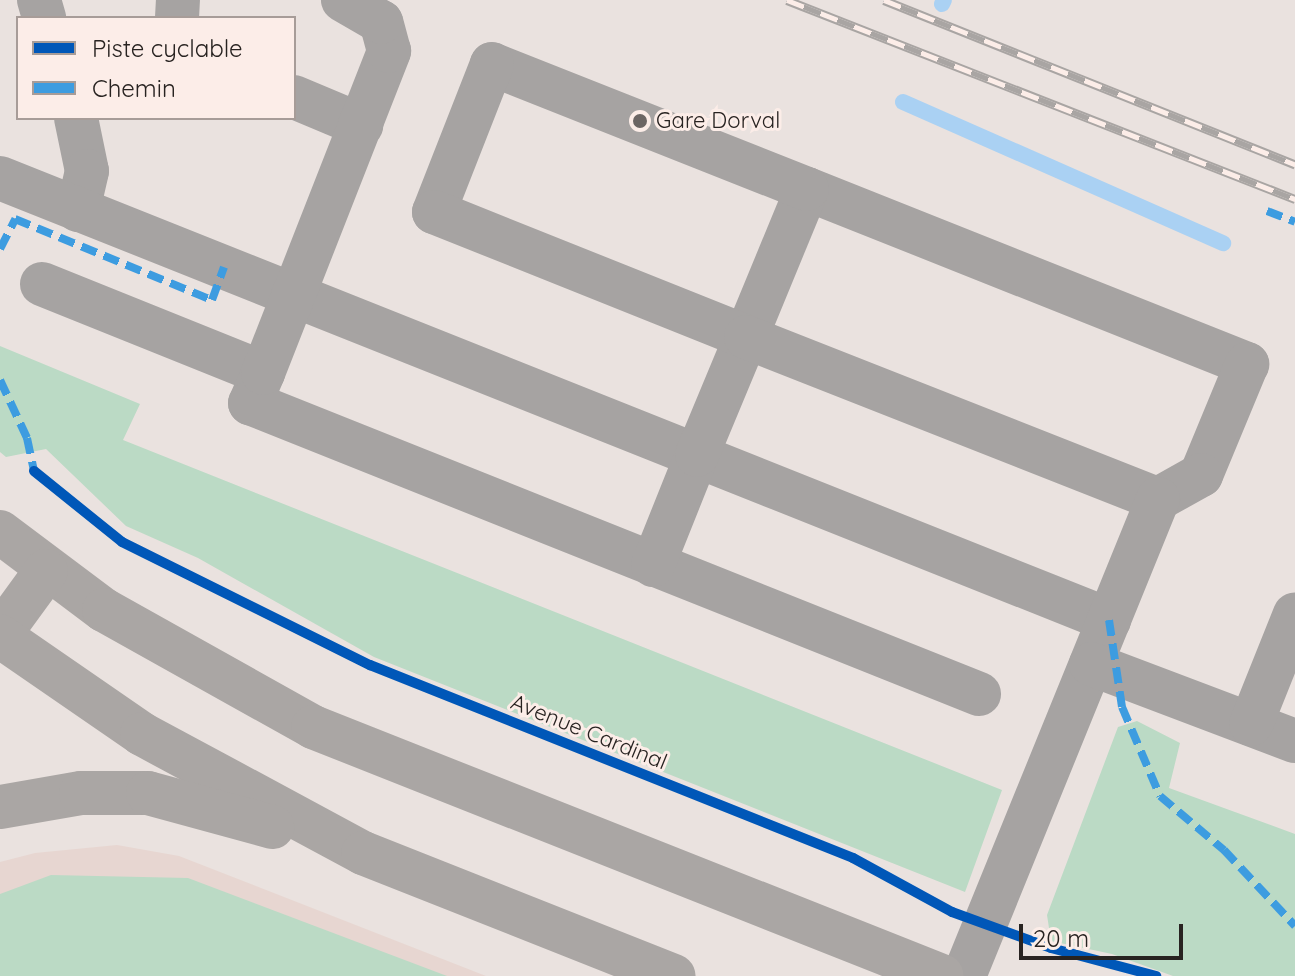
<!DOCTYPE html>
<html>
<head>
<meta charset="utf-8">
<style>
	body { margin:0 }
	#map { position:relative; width:1295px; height:976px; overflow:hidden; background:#eae2df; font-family:Quicksand,sans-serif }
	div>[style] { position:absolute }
	.built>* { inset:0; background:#e7d6d1 }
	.green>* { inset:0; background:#bbdac5 }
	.stream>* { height:16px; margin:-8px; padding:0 8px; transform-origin:8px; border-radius:8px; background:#aad1f3 }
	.minor>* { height:44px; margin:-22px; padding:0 22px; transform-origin:22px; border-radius:22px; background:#a6a3a2 }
	.major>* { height:44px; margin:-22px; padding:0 22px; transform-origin:22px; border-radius:22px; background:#aaa6a4 }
	.rail>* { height:9px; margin-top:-4.5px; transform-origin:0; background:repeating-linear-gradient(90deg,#fcede8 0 18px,#a9a5a3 0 36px); box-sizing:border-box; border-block:2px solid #a9a5a3 }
	.quiet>* { height:8px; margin-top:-4px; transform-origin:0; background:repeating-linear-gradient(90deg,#3d9ce0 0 16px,transparent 0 24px) }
	.cycleway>* { height:10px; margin:-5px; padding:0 5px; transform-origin:5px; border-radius:5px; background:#0057b8 }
	.dots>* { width:22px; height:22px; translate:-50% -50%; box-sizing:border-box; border:4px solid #fcede8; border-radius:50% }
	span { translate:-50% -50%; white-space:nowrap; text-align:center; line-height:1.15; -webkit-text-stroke:6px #fcede8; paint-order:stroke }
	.poi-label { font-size:22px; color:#282321 }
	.left { translate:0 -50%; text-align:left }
	.street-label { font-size:22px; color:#282321 }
	.legend { position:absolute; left:16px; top:16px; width:280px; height:104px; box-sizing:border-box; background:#fcede8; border:2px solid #a79c98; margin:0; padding:10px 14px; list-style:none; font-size:24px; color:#282321 }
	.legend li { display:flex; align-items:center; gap:16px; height:40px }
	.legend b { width:40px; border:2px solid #a79c98 }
	.scale { position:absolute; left:1019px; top:924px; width:164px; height:36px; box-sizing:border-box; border:4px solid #282321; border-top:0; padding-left:10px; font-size:24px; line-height:28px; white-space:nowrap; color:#282321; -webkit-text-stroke:6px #fcede8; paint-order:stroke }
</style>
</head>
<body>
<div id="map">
	<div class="built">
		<div style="clip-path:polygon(117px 845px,179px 856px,486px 976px,0 976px,0 862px,35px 853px)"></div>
	</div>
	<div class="green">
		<div style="clip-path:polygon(0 346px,140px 404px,123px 440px,1002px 790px,965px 892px,374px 657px,198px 558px,126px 526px,46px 449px,6px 457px,0 452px)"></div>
		<div style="clip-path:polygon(1137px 721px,1180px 743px,1169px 788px,1295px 834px,1295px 976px,1173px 976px,1112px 954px,1051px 941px,1047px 915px,1118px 727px)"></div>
		<div style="clip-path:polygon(51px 875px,188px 878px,447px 976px,0 976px,0 894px)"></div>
	</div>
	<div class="stream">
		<div style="left:942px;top:4px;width:4px;rotate:-63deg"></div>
		<div style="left:903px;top:102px;width:350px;rotate:23.8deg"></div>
	</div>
	<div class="minor">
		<div style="left:39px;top:0;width:19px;rotate:74deg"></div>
		<div style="left:177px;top:18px;width:18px;rotate:-87deg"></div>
		<div style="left:294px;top:97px;width:73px;rotate:22.7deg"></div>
		<div style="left:76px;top:118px;width:54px;rotate:78.3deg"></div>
		<div style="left:87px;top:171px;width:40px;rotate:103deg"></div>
		<div style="left:0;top:178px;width:1194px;rotate:21.73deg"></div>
		<div style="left:807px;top:189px;width:474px;rotate:21.7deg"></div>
		<div style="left:1247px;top:364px;width:120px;rotate:112.5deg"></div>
		<div style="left:1201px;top:475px;width:49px;rotate:150.8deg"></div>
		<div style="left:42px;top:284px;width:238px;rotate:21.9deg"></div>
		<div style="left:263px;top:373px;width:33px;rotate:113deg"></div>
		<div style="left:250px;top:403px;width:785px;rotate:21.76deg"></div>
		<div style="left:263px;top:373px;width:346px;rotate:-68.6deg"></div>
		<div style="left:389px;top:51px;width:30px;rotate:-105deg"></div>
		<div style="left:381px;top:22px;width:44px;rotate:-149.9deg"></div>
		<div style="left:653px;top:565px;width:118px;rotate:-68.2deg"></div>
		<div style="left:697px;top:455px;width:128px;rotate:-67.4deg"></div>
		<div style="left:746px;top:337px;width:160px;rotate:-67.6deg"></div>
		<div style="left:807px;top:189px;width:339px;rotate:-158.4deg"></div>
		<div style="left:492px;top:64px;width:159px;rotate:111.4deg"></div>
		<div style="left:434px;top:212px;width:336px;rotate:21.8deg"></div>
		<div style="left:746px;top:337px;width:443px;rotate:21.5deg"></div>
		<div style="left:1158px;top:499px;width:515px;rotate:112.13deg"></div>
		<div style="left:1091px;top:664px;width:218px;rotate:20.7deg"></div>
		<div style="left:1251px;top:724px;width:118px;rotate:-68.2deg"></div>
	</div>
	<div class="major">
		<div style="left:0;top:532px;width:130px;rotate:36.9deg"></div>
		<div style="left:104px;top:610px;width:240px;rotate:29.2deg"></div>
		<div style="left:313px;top:727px;width:676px;rotate:21.6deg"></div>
		<div style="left:0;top:634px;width:78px;rotate:-53.9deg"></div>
		<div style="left:0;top:636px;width:173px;rotate:34.6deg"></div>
		<div style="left:142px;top:734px;width:251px;rotate:28.3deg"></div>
		<div style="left:363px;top:853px;width:334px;rotate:21.6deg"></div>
		<div style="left:0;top:807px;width:82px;rotate:-9.8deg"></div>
		<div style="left:81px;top:793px;width:67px"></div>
		<div style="left:148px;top:793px;width:129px;rotate:15.3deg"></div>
	</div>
	<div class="rail">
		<div style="left:787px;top:0;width:546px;rotate:21.39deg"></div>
		<div style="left:884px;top:0;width:443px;rotate:21.8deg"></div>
	</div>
	<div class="quiet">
		<div style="left:1267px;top:211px;width:30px;rotate:21deg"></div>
		<div style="left:0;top:249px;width:34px;rotate:-63deg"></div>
		<div style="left:15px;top:219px;width:213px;rotate:22.4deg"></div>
		<div style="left:212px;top:300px;width:35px;rotate:-70deg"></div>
		<div style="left:0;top:380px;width:64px;rotate:65deg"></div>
		<div style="left:27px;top:438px;width:34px;rotate:78deg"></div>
		<div style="left:1109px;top:620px;width:88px;rotate:81.5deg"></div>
		<div style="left:1122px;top:707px;width:97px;rotate:66.9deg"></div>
		<div style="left:1160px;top:796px;width:84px;rotate:40.2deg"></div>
		<div style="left:1224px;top:850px;width:104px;rotate:46.9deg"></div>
	</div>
	<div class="cycleway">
		<div style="left:34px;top:471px;width:113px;rotate:38.9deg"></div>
		<div style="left:122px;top:542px;width:277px;rotate:26.4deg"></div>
		<div style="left:370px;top:665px;width:520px;rotate:21.78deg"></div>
		<div style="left:853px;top:858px;width:113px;rotate:28.6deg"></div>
		<div style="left:952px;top:912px;width:105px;rotate:20deg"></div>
		<div style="left:1051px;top:948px;width:109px;rotate:14.9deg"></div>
	</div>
	<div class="dots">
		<div style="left:640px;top:121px;background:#6c6664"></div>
	</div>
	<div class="poi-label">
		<span class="left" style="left:656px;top:121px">Gare Dorval</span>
	</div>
	<div class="street-label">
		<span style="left:589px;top:732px;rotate:22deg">Avenue Cardinal</span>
	</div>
	<ul class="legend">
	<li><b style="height:10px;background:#0057b8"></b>Piste cyclable</li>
	<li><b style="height:10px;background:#3d9ce0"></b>Chemin</li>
	</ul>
	<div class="scale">20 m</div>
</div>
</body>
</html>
